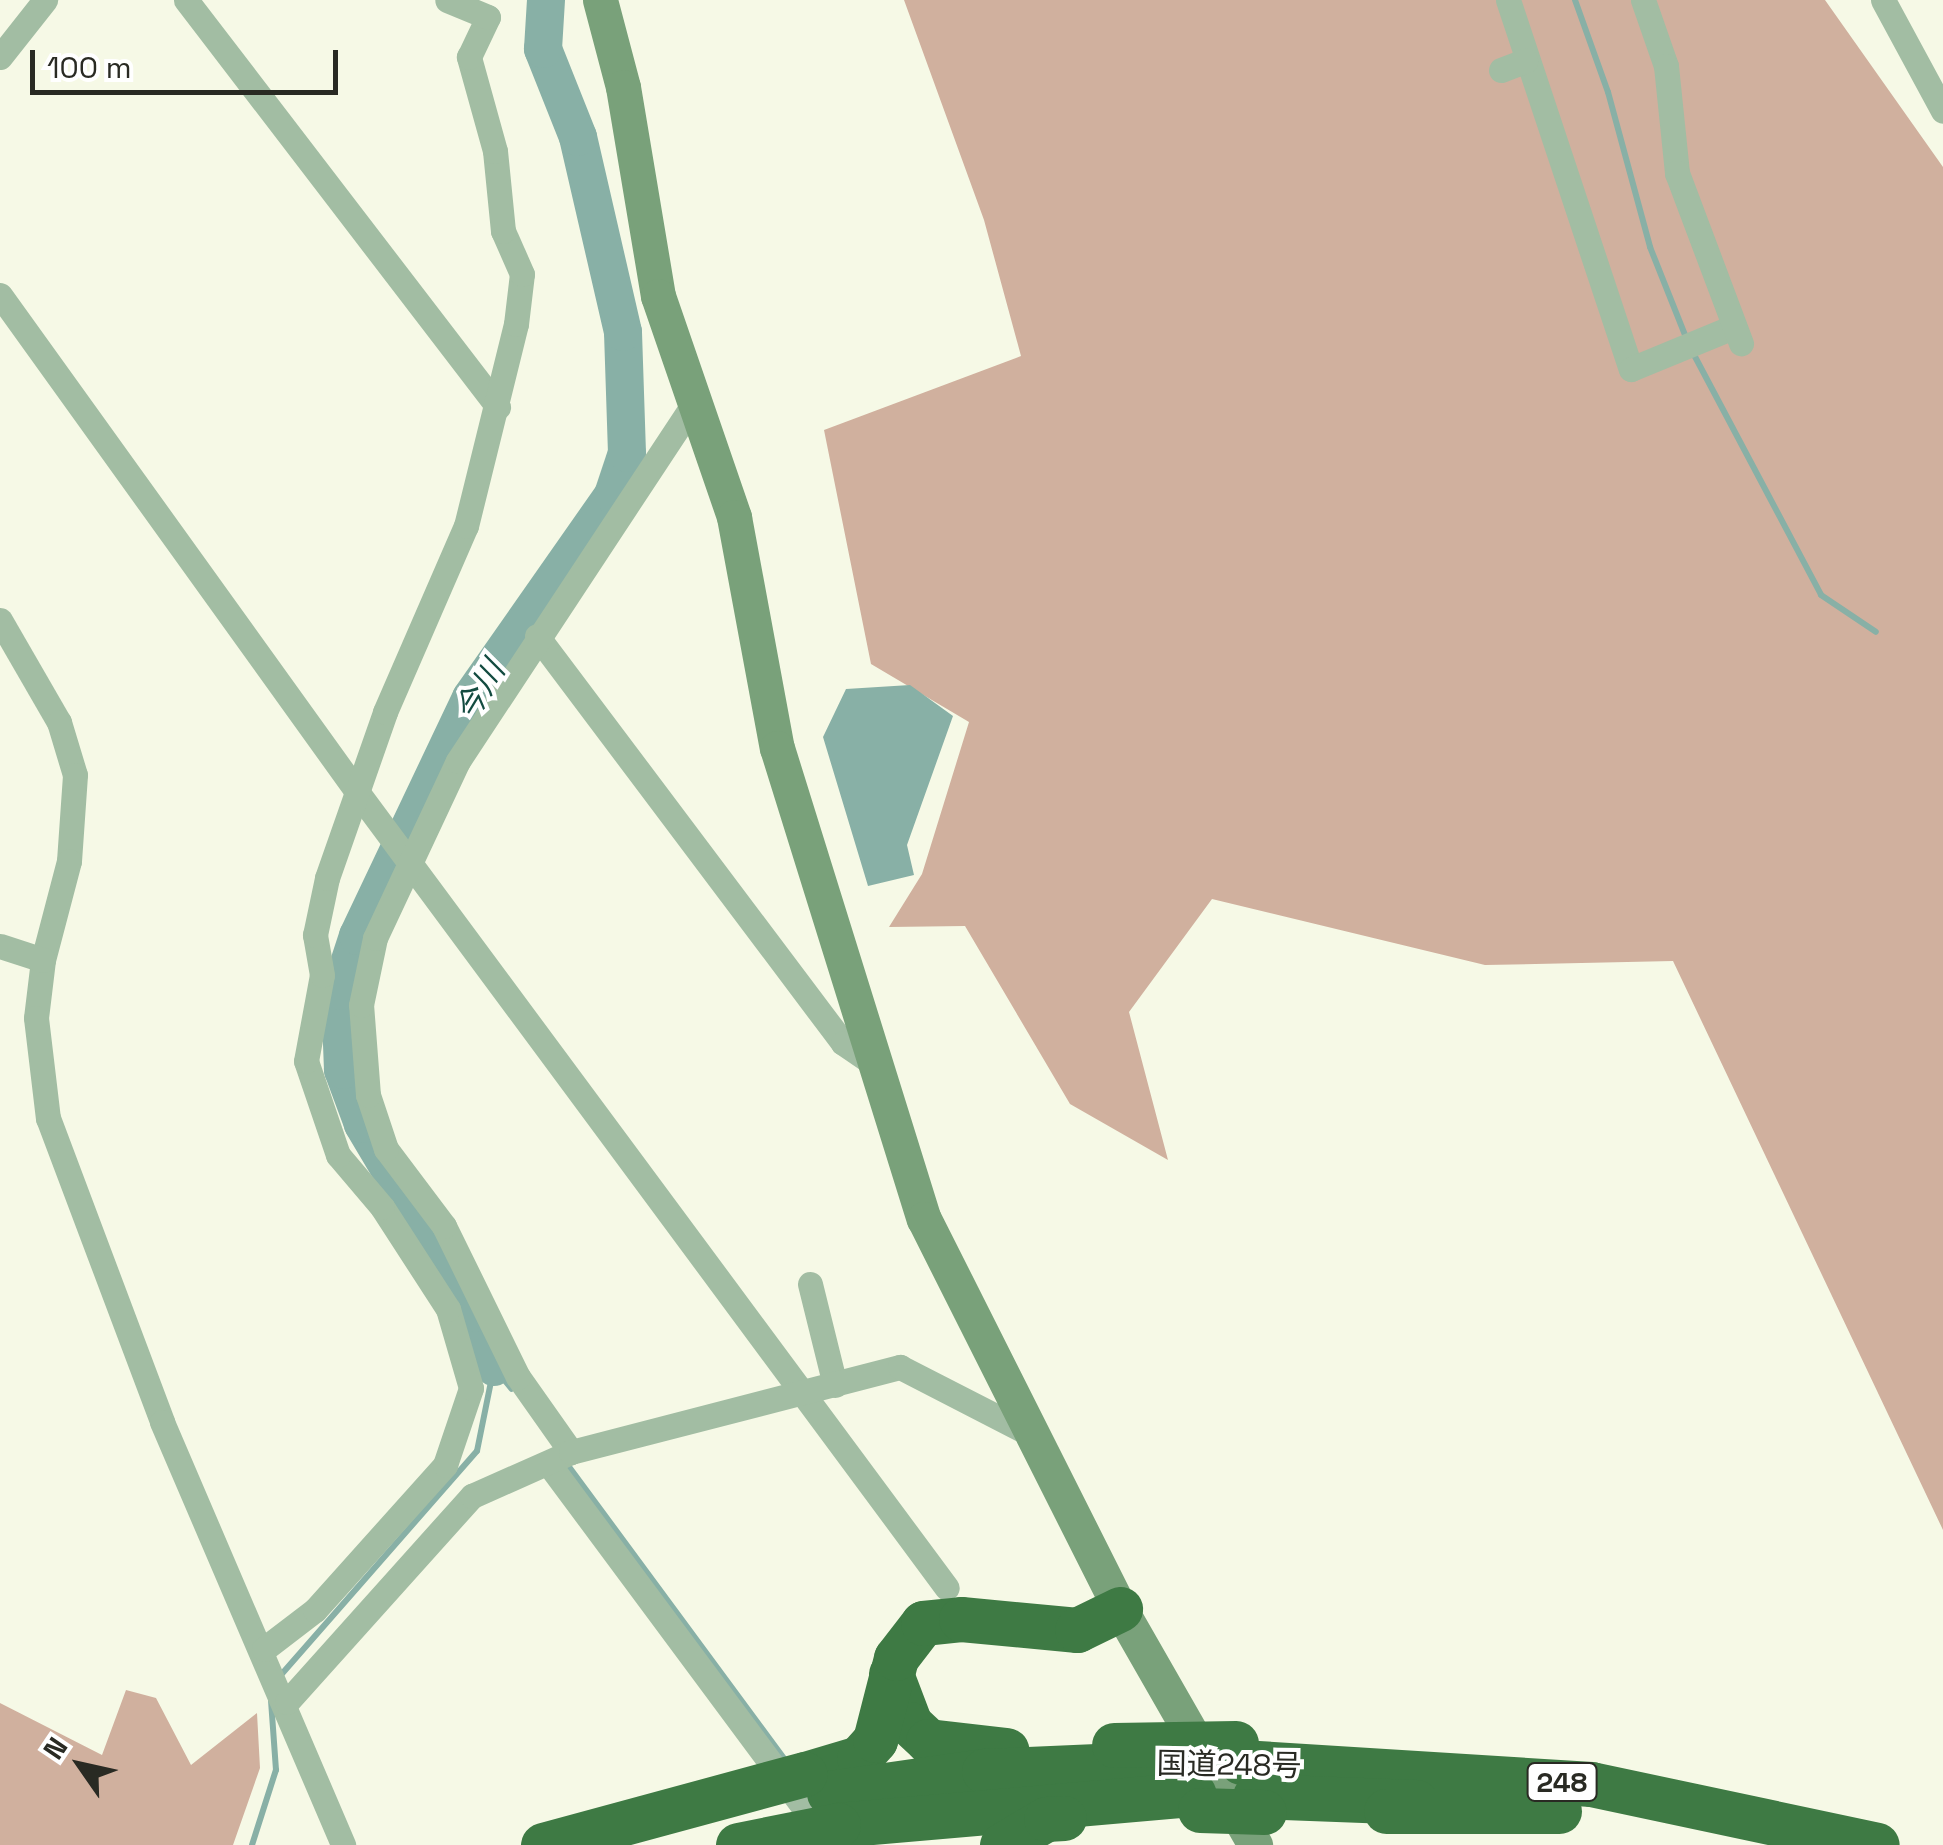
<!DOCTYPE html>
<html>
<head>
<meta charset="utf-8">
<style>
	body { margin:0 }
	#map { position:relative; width:1943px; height:1845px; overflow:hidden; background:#f6f9e6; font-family:"Space Grotesk","Noto Sans JP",sans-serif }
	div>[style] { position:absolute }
	.forest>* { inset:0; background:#d0b09e }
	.water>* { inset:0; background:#88b0a6 }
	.stream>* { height:6px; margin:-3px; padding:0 3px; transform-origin:3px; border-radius:3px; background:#88b0a6 }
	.river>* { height:38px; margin:-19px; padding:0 19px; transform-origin:19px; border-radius:19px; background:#88b0a6 }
	.street>* { height:25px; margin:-12.5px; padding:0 12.5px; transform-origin:12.5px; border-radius:12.5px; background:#a2bda3 }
	.secondary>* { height:35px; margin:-17.5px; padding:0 17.5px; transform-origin:17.5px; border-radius:17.5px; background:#79a17a }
	.highway>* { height:45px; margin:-22.5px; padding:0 22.5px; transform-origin:22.5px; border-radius:22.5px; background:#3e7a44 }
	.highway-bridge>* { height:45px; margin:-22.5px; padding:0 22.5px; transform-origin:22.5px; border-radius:22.5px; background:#3e7a44 }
	span { translate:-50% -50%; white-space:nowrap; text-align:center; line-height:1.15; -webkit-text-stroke:8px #fff; paint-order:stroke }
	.shield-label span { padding:2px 8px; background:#fff; border:2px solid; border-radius:8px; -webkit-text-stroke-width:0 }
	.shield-label { font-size:28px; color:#292a23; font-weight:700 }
	.street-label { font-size:30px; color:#292a23 }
	.water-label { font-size:32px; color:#134b40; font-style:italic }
	.north { position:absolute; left:30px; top:1715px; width:100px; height:100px; -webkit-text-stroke:8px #fff; paint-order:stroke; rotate:304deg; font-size:28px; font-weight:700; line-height:40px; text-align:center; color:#292a23 }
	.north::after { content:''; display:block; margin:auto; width:35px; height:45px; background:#292a23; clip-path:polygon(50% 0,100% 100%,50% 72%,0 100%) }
	.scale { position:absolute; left:30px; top:50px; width:308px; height:45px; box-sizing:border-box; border:5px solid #292a23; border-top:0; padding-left:12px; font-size:30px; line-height:35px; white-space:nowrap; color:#292a23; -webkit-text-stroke:8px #fff; paint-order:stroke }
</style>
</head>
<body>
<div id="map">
	<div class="forest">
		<div style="clip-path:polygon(904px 0,1825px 0,1943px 167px,1943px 1530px,1673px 961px,1485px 965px,1212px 899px,1129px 1012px,1168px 1160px,1070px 1104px,965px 926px,889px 927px,922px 874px,969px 722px,871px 664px,824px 430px,1021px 356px,984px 220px)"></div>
		<div style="clip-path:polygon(126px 1690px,156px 1698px,191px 1765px,257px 1713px,260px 1768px,233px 1845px,0 1845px,0 1703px,102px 1755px)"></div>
	</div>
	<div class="water">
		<div style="clip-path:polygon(910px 685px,953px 716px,907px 845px,914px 875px,868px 886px,823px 737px,846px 689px)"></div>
	</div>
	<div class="stream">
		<div style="left:1575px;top:0;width:98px;rotate:70.3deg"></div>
		<div style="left:1608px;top:92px;width:161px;rotate:74.8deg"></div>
		<div style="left:1650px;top:247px;width:100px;rotate:68.3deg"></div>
		<div style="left:1692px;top:351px;width:276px;rotate:62.1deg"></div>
		<div style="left:1821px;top:595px;width:66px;rotate:33.9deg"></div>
		<div style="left:494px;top:1367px;width:28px;rotate:51deg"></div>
		<div style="left:564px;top:1460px;width:378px;rotate:53.6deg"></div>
		<div style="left:280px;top:1676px;width:299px;rotate:-48.8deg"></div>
		<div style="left:477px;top:1451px;width:86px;rotate:-78.6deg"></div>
		<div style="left:252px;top:1845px;width:79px;rotate:-72.3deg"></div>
		<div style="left:276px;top:1770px;width:69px;rotate:-94.1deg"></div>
	</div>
	<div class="river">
		<div style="left:494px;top:1367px;width:57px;rotate:-109.4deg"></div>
		<div style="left:475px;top:1313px;width:220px;rotate:-120.7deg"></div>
		<div style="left:363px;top:1124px;width:58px;rotate:-110.3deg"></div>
		<div style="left:343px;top:1070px;width:79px;rotate:-92.2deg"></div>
		<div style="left:340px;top:991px;width:58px;rotate:-71.9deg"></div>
		<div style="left:358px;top:936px;width:263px;rotate:-64.6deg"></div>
		<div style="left:471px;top:698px;width:248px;rotate:-55deg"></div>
		<div style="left:613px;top:495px;width:44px;rotate:-71.6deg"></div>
		<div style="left:627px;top:453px;width:121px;rotate:-91.9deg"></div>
		<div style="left:623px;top:332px;width:200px;rotate:-103deg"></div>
		<div style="left:578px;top:137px;width:95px;rotate:-111.7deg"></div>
		<div style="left:543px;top:49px;width:49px;rotate:-86.5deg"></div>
	</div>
	<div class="street">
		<div style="left:186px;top:0;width:513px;rotate:52.53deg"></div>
		<div style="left:1508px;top:0;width:389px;rotate:71.6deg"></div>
		<div style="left:1631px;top:369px;width:110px;rotate:-22.4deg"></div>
		<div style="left:1643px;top:0;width:70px;rotate:70.8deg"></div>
		<div style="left:1666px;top:66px;width:108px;rotate:84.1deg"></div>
		<div style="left:1677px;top:173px;width:182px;rotate:69.4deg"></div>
		<div style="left:1883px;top:0;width:126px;rotate:61.6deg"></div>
		<div style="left:0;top:57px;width:73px;rotate:-51.7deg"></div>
		<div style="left:1501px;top:70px;width:26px;rotate:-21deg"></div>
		<div style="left:0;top:295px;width:613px;rotate:54.29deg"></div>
		<div style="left:358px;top:793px;width:989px;rotate:53.47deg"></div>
		<div style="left:0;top:620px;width:118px;rotate:60deg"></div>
		<div style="left:59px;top:722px;width:55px;rotate:73.2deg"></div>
		<div style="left:75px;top:775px;width:86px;rotate:94deg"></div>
		<div style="left:69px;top:861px;width:102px;rotate:104.7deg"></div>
		<div style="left:43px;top:960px;width:58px;rotate:96.9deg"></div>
		<div style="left:36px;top:1018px;width:101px;rotate:83.2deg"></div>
		<div style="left:48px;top:1118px;width:325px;rotate:69.4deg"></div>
		<div style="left:162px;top:1422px;width:460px;rotate:66.8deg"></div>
		<div style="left:537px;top:636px;width:509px;rotate:53.06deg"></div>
		<div style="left:843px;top:1043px;width:34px;rotate:34deg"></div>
		<div style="left:0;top:946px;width:45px;rotate:18deg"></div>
		<div style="left:810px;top:1284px;width:104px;rotate:76.1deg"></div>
		<div style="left:571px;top:1452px;width:92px;rotate:-125.2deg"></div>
		<div style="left:518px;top:1377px;width:168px;rotate:-116.1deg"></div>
		<div style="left:444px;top:1226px;width:96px;rotate:-127deg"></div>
		<div style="left:386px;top:1149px;width:57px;rotate:-108.4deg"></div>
		<div style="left:368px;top:1095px;width:90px;rotate:-94.4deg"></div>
		<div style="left:361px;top:1005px;width:68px;rotate:-78.2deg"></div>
		<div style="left:375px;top:938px;width:195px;rotate:-64.9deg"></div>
		<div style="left:458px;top:761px;width:430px;rotate:-56.6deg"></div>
		<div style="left:548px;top:1463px;width:465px;rotate:53.4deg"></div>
		<div style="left:264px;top:1649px;width:64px;rotate:-37.4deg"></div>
		<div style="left:315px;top:1610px;width:195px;rotate:-48.1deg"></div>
		<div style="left:445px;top:1465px;width:81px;rotate:-71.3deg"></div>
		<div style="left:471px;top:1388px;width:82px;rotate:-106.2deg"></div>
		<div style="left:448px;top:1309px;width:121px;rotate:-122.9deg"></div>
		<div style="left:382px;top:1207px;width:68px;rotate:-130.2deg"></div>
		<div style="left:338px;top:1155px;width:99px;rotate:-108.8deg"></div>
		<div style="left:306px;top:1061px;width:87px;rotate:-79.5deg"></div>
		<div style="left:322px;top:975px;width:41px;rotate:-99.9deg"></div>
		<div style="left:315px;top:935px;width:58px;rotate:-78.1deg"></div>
		<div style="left:327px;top:878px;width:176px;rotate:-70.7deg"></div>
		<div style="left:385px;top:712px;width:203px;rotate:-66.5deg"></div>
		<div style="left:466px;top:526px;width:208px;rotate:-76.1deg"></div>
		<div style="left:516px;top:324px;width:50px;rotate:-83.2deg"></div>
		<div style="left:522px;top:274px;width:47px;rotate:-113.8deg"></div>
		<div style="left:503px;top:231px;width:80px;rotate:-95.7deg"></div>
		<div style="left:495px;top:151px;width:98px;rotate:-105.5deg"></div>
		<div style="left:469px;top:57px;width:44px;rotate:-64.6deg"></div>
		<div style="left:488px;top:17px;width:44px;rotate:-157.5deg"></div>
		<div style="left:287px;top:1702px;width:277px;rotate:-48.1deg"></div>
		<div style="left:472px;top:1496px;width:108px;rotate:-24deg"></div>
		<div style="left:571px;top:1452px;width:340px;rotate:-14.5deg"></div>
		<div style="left:900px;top:1367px;width:151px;rotate:27.2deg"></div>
	</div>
	<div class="secondary">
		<div style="left:600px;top:0;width:90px;rotate:75.2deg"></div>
		<div style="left:623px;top:87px;width:212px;rotate:80.5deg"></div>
		<div style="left:658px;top:296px;width:234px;rotate:71deg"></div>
		<div style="left:734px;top:517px;width:235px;rotate:79.5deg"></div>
		<div style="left:777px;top:748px;width:493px;rotate:72.7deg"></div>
		<div style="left:924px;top:1219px;width:436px;rotate:63.3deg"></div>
		<div style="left:1120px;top:1609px;width:272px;rotate:60.2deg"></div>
	</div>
	<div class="highway">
		<div style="left:891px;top:1674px;width:53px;rotate:69.2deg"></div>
		<div style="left:910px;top:1724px;width:25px;rotate:43deg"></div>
		<div style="left:928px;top:1741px;width:79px;rotate:6.6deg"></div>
		<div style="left:1241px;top:1762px;width:351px;rotate:3.6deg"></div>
		<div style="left:1591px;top:1784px;width:292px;rotate:12deg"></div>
		<div style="left:805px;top:1774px;width:56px;rotate:-16.5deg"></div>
		<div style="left:859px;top:1758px;width:24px;rotate:-48deg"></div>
		<div style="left:875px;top:1740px;width:85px;rotate:-75.6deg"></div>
		<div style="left:896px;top:1658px;width:44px;rotate:-52.4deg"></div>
		<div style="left:923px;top:1623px;width:38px;rotate:-6deg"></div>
		<div style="left:961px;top:1619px;width:117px;rotate:5.4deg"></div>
		<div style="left:1077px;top:1630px;width:48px;rotate:-26deg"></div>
		<div style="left:829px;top:1793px;width:157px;rotate:-8.1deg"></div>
		<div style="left:984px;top:1771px;width:182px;rotate:-2.5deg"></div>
		<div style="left:1255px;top:1796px;width:161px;rotate:2.1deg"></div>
		<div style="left:1386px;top:1811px;width:173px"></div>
		<div style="left:838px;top:1825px;width:357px;rotate:-5deg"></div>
		<div style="left:1002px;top:1845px;width:51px;rotate:-30.6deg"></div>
		<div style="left:1046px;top:1819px;width:18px;rotate:-3deg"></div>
	</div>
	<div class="highway-bridge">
		<div style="left:1114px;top:1745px;width:122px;rotate:-0.9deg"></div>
		<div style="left:1200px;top:1810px;width:64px;rotate:1.8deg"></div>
		<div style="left:543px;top:1845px;width:271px;rotate:-15.2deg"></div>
		<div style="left:738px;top:1845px;width:102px;rotate:-11.3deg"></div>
	</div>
	<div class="shield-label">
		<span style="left:1562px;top:1782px">248</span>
	</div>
	<div class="street-label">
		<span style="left:1229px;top:1765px;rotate:1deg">国道248号</span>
	</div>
	<div class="water-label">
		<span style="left:480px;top:691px;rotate:-59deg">今川</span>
	</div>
	<div class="north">N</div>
	<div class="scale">100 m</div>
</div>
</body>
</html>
